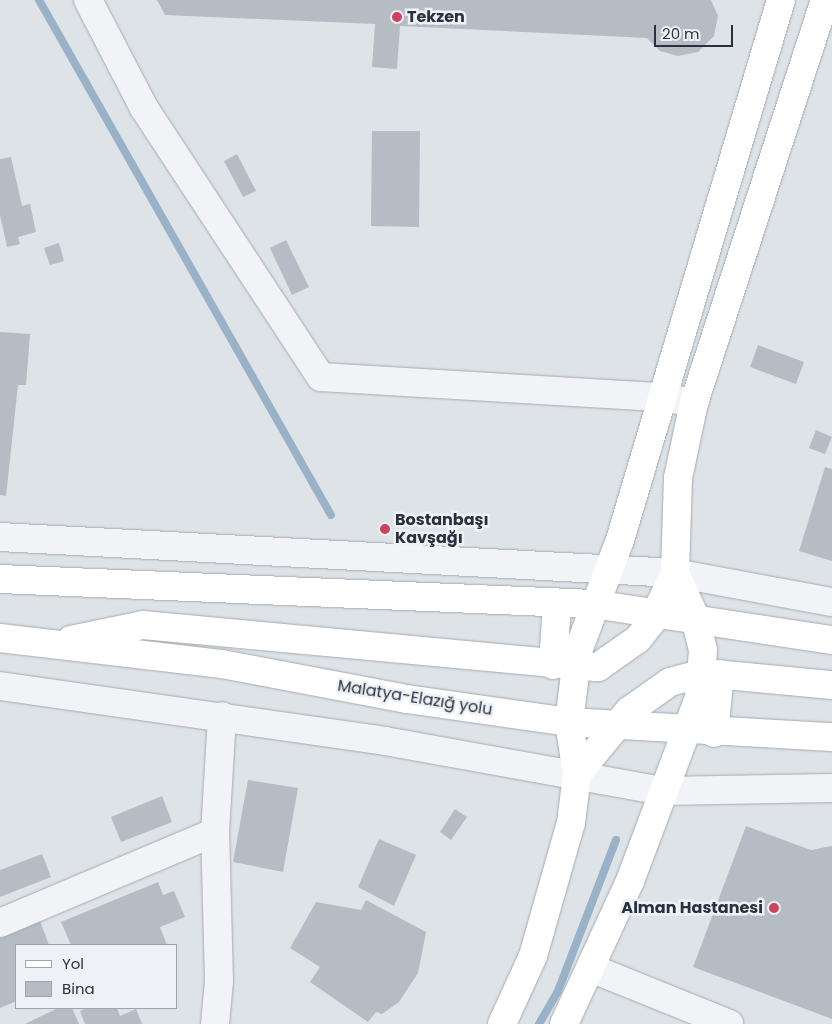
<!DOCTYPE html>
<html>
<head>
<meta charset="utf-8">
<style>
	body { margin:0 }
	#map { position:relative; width:832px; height:1024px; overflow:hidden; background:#dee3e8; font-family:Poppins,sans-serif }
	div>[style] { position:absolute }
	.stream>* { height:8px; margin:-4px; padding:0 4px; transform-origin:4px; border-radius:4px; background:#99b2c8 }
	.building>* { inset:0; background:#b6bcc4 }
	.roads { filter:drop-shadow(0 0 1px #a4aab2) drop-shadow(0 0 1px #a4aab2) }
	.minor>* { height:28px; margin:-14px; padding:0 14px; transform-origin:14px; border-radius:14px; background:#f1f3f6 }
	.major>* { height:28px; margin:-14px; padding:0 14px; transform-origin:14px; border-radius:14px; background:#fff }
	.highway>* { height:28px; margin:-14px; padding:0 14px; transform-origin:14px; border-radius:14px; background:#fff }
	.dots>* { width:14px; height:14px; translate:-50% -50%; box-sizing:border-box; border:2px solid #eef1f5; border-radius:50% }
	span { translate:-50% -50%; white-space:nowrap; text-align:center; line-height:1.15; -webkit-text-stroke:5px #eef1f5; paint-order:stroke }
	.poi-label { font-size:16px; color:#28313e; font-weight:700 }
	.left { translate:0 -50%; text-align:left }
	.right { translate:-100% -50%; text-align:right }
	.street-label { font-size:16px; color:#28313e }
	.legend { position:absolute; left:15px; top:944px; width:162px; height:65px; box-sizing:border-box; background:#eef1f5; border:1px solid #9fa4ac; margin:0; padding:6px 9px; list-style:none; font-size:15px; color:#28313e }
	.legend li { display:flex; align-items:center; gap:10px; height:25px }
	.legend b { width:25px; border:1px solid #9fa4ac }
	.scale { position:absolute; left:654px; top:25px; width:79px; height:22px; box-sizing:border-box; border:2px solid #28313e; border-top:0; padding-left:6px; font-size:15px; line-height:18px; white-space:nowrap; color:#28313e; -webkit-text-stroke:4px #eef1f5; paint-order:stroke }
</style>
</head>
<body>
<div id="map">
	<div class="stream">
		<div style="left:39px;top:0;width:592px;rotate:60.45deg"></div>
		<div style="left:539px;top:1024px;width:38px;rotate:-60deg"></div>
		<div style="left:558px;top:991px;width:162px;rotate:-69deg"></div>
	</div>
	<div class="building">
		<div style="clip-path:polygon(157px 0,711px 0,718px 16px,714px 36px,698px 52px,678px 56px,660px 51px,647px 38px,400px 26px,397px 69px,372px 67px,375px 24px,165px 15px)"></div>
		<div style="clip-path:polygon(372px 131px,420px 131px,419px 227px,371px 226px)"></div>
		<div style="clip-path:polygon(237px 154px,256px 191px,243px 197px,224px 161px)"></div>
		<div style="clip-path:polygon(11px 157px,22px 206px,30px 204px,36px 232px,18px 237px,20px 244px,7px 247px,0 215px,0 159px)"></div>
		<div style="clip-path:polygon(286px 240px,309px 287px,292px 295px,270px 248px)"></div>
		<div style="clip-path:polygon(59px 243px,64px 261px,50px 265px,44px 248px)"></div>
		<div style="clip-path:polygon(0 332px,30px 334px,26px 385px,18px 385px,6px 496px,0 495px)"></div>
		<div style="clip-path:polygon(758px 345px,804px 362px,796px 384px,750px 367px)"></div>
		<div style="clip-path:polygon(816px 430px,832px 437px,825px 454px,809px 448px)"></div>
		<div style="clip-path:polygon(825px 467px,832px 469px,832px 561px,799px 551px)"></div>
		<div style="clip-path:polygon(248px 780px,298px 788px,283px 872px,233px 862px)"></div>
		<div style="clip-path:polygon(162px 796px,172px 822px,121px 842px,111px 817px)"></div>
		<div style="clip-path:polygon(455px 809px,467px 817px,451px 840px,440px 832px)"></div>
		<div style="clip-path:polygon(746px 826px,811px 850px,832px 846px,832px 1019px,693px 967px)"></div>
		<div style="clip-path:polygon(379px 839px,416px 855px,394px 906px,358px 887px)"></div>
		<div style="clip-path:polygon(42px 854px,51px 877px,0 897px,0 870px)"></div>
		<div style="clip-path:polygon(158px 882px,163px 895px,174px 891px,185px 917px,160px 927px,167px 945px,71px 945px,61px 922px)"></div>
		<div style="clip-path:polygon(366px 900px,426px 932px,418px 973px,399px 1002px,382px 1014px,376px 1012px,368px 1022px,310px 982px,320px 967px,290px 948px,316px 902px,361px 910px)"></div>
		<div style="clip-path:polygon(40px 921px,49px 945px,16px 945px,16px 1001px,0 1008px,0 936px)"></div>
		<div style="clip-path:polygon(58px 1008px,72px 1008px,79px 1024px,25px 1024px)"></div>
		<div style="clip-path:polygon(87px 1008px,117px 1008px,120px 1016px,136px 1009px,142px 1024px,85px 1024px,80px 1011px)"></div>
	</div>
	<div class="roads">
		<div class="minor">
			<div style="left:88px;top:0;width:122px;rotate:62.6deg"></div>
			<div style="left:144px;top:108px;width:322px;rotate:56.7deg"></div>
			<div style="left:321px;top:377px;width:341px;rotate:3.4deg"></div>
			<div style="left:661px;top:397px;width:34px;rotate:10deg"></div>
			<div style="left:0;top:537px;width:676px;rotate:3.05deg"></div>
			<div style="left:675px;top:573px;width:160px;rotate:10.5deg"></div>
			<div style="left:0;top:686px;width:389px;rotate:8.1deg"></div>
			<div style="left:385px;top:741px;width:282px;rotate:10.2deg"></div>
			<div style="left:663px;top:791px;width:169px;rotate:-1deg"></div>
			<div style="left:0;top:923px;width:233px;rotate:-22.9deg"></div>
			<div style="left:593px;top:969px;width:147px;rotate:22deg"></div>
			<div style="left:215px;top:1024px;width:43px;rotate:-84.7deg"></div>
			<div style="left:219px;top:981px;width:149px;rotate:-91.5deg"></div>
			<div style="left:215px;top:832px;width:116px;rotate:-86.5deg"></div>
		</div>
		<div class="major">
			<div style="left:502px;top:1024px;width:75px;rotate:-65.5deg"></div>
			<div style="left:533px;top:956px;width:138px;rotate:-74.1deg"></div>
			<div style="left:571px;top:823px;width:49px;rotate:-83deg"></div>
			<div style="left:577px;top:774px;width:53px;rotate:-98.7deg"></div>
			<div style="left:569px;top:722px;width:72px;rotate:-82.8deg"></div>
			<div style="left:578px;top:651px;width:119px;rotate:-69.3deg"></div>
			<div style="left:620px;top:540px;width:563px;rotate:-73.4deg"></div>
			<div style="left:564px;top:1024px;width:157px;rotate:-65.2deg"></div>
			<div style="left:630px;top:881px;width:197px;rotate:-69.4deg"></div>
			<div style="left:699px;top:697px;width:47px;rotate:-85.1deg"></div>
			<div style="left:703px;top:650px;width:34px;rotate:-104deg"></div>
			<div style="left:695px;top:617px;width:48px;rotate:-114.4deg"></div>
			<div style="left:675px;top:573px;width:95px;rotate:-88.2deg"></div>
			<div style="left:678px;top:478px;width:77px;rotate:-78deg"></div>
			<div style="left:694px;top:403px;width:424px;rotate:-72deg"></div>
		</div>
		<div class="highway">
			<div style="left:0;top:579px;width:594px;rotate:2.41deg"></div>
			<div style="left:593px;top:604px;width:242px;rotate:8.6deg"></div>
			<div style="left:0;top:638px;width:224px;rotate:6.7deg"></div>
			<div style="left:222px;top:664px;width:188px;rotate:10.7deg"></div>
			<div style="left:407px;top:699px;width:164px;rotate:8.1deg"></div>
			<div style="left:569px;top:722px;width:263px;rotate:3.3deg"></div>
			<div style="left:71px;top:640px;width:74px;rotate:-11.8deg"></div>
			<div style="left:143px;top:625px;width:457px;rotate:5.3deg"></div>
			<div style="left:598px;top:667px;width:49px;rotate:-35deg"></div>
			<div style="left:638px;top:639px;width:23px;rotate:-52deg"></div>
			<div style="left:652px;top:621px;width:53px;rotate:-64.4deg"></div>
			<div style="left:553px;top:665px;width:62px;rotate:-86.3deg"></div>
			<div style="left:714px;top:733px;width:59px;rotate:-84.2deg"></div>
			<div style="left:577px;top:774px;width:82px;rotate:-50.5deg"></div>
			<div style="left:629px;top:711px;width:50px;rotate:-35.3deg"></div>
			<div style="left:670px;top:682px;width:35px;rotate:-15deg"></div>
			<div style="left:704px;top:673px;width:129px;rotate:5.4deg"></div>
		</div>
	</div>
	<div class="dots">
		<div style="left:397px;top:17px;background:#cc445f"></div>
		<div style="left:385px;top:529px;background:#cc445f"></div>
		<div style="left:774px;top:908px;background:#cc445f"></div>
	</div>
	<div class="poi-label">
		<span class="left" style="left:407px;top:17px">Tekzen</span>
		<span class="left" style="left:395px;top:529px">Bostanbaşı<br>Kavşağı</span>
		<span class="right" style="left:763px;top:908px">Alman Hastanesi</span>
	</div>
	<div class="street-label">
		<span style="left:415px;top:698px;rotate:9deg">Malatya-Elazığ yolu</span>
	</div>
	<ul class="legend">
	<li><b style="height:6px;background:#fff"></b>Yol</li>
	<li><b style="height:14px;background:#b6bcc4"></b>Bina</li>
	</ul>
	<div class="scale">20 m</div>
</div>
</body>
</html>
